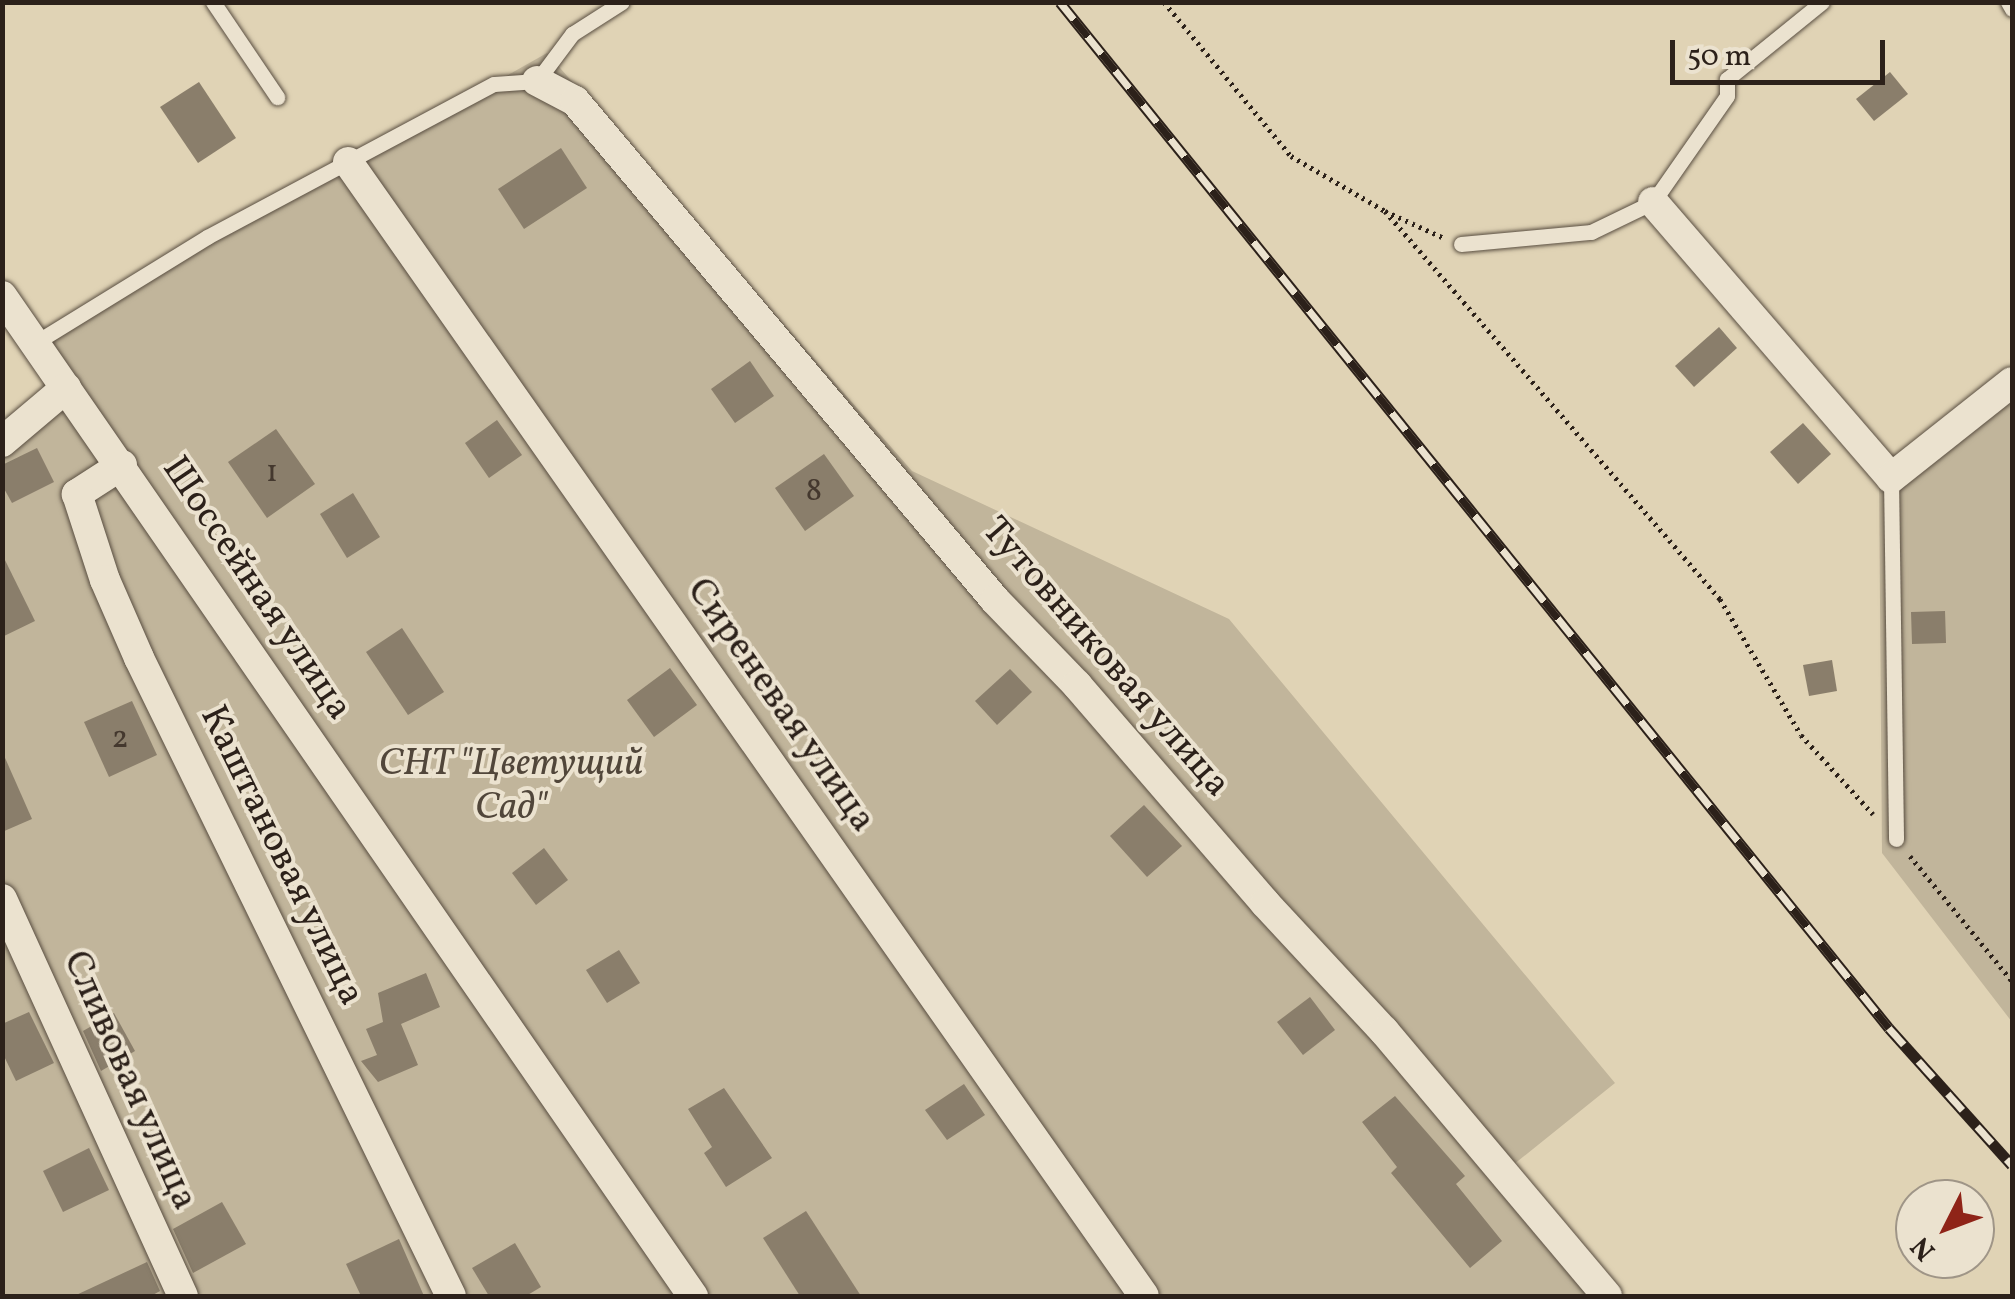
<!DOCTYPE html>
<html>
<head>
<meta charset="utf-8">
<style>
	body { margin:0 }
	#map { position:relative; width:2015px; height:1299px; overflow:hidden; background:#e0d3b5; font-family:Vollkorn,serif }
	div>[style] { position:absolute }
	.green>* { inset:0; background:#c1b59b }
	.building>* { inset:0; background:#8a7e6b }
	.path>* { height:5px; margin-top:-2.5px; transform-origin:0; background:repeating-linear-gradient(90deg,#2c211a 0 2.5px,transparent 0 7.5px) }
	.roads { filter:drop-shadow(0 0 2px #594e41) drop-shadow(0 0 2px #594e41) }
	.service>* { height:15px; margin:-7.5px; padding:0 7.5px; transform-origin:7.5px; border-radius:7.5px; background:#ebe2cf }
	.minor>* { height:30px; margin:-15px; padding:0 15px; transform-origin:15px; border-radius:15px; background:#ebe2cf }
	.rail>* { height:11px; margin-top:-5.5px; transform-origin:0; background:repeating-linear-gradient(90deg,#ebe2cf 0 22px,#2c211a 0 44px); box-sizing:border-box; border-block:2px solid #2c211a }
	span { translate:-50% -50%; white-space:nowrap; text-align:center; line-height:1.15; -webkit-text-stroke:8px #ebe2cf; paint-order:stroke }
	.number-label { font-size:32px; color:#44382e }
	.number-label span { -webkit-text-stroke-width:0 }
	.street-label { font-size:38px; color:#2c211a }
	.park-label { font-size:38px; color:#51463a; font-style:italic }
	.frame { position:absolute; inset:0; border:5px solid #2c211a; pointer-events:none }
	.north { position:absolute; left:1895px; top:1179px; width:100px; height:100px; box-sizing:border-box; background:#ebe2cf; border:2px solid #9f9587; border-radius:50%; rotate:228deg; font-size:28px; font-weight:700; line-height:40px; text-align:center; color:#2c211a }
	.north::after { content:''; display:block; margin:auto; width:35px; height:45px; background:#8f2418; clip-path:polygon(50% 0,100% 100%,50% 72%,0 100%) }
	.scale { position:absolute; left:1670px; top:40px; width:215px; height:45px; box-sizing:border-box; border:5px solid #2c211a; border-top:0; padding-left:12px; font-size:30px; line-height:35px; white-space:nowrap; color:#2c211a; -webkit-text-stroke:8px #ebe2cf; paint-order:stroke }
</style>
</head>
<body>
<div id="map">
	<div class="green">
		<div style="clip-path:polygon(547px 53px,912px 471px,1229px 619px,1615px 1083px,1503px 1173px,1610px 1296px,3px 1296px,3px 451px,70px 405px,34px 344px)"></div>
		<div style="clip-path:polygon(2012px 366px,2012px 1022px,1882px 853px,1879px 476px)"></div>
	</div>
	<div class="building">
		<div style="clip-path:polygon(1890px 72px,1908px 94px,1874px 121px,1856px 99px)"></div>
		<div style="clip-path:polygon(199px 82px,236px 138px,198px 163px,160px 107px)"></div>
		<div style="clip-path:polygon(561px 148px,587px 188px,524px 229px,498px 189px)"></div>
		<div style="clip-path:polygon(1719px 327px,1737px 348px,1694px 387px,1675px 366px)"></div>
		<div style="clip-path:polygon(750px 361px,774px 396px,735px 423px,711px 389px)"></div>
		<div style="clip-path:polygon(497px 420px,522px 455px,489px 478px,465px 443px)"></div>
		<div style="clip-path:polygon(1803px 423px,1831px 454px,1798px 484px,1770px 452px)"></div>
		<div style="clip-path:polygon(276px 429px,315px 484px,267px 518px,228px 462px)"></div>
		<div style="clip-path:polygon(37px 448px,54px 482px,12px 503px,2px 485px,2px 465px)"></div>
		<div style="clip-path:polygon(824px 454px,854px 496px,805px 531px,775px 488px)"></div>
		<div style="clip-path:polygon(353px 493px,380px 537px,347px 558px,320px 514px)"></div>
		<div style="clip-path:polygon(2px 554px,35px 621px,2px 637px)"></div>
		<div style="clip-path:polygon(1945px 611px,1946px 643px,1912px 644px,1911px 612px)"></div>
		<div style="clip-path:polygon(402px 628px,444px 692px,408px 715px,366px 652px)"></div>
		<div style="clip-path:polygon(1832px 660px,1837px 691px,1809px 696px,1803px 665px)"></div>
		<div style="clip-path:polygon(670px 668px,697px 705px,654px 737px,627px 700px)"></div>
		<div style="clip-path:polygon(1010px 669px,1032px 692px,997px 725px,975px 701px)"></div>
		<div style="clip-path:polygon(132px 701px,157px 755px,109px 777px,84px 722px)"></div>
		<div style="clip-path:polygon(2px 751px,32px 819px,2px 832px)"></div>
		<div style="clip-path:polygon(1144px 805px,1182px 846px,1147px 877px,1110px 836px)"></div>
		<div style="clip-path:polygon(544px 848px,568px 880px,536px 905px,512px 873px)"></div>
		<div style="clip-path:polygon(619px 950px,640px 983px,607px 1003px,586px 970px)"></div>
		<div style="clip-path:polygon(426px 973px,440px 1007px,401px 1024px,418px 1065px,378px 1082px,361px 1061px,377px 1055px,366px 1029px,383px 1022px,378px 993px)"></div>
		<div style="clip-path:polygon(1310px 997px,1335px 1030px,1303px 1055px,1277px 1022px)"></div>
		<div style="clip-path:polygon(29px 1012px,54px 1063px,16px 1081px,2px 1052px,2px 1024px)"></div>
		<div style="clip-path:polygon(114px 1013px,135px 1051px,101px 1071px,83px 1031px)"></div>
		<div style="clip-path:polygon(964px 1084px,985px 1115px,947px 1140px,925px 1110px)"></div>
		<div style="clip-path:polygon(724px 1088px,772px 1158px,726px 1187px,704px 1153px,712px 1147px,688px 1109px)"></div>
		<div style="clip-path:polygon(1395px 1096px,1465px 1176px,1456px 1184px,1502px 1241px,1470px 1268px,1391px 1173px,1397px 1167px,1362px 1122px)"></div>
		<div style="clip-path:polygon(89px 1148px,109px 1190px,63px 1212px,43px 1171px)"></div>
		<div style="clip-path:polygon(222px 1202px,246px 1244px,193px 1273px,173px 1229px)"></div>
		<div style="clip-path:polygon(806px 1211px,861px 1296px,800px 1296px,763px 1238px)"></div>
		<div style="clip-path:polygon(399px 1239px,424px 1296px,361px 1296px,346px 1264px)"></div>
		<div style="clip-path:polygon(515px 1243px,541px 1287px,526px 1296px,489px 1296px,472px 1268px)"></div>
		<div style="clip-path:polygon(147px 1262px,160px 1291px,151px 1296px,74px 1296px)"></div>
	</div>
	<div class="path">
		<div style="left:1164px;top:2px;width:200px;rotate:50.5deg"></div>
		<div style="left:1291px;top:156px;width:109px;rotate:30.3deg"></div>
		<div style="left:1385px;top:211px;width:65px;rotate:24.6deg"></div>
		<div style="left:1385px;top:211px;width:513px;rotate:49.19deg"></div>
		<div style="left:1720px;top:599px;width:158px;rotate:59.2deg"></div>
		<div style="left:1801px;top:735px;width:107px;rotate:47.7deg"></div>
		<div style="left:1910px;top:856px;width:161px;rotate:50.8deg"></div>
	</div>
	<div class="roads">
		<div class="service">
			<div style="left:213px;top:2px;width:115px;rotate:56deg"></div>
			<div style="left:2008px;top:2px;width:8px;rotate:60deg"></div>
			<div style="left:1461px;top:244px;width:131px;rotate:-5.3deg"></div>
			<div style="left:1591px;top:232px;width:69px;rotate:-25.8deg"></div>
			<div style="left:1653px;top:202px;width:129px;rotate:-55.1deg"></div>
			<div style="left:1727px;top:96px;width:17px;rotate:-90deg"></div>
			<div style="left:1727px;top:79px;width:122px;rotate:-39deg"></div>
			<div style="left:35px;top:343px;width:202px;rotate:-31.6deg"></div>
			<div style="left:207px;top:237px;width:325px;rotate:-28.1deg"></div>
			<div style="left:494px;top:84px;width:43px;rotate:-4deg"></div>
			<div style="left:537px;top:81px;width:59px;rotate:-53.3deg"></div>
			<div style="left:572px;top:34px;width:59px;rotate:-32.6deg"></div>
			<div style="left:1891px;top:478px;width:361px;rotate:89.2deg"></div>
		</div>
		<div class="minor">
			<div style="left:537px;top:81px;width:43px;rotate:27.8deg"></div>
			<div style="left:575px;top:101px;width:652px;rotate:49.91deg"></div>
			<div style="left:995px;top:600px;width:118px;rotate:46deg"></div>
			<div style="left:1077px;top:685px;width:288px;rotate:49.2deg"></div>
			<div style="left:1265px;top:903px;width:175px;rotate:47.1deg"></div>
			<div style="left:1384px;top:1031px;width:346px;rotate:49.9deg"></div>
			<div style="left:348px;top:162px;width:1385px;rotate:54.93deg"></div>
			<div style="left:1653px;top:202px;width:364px;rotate:49.2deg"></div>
			<div style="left:1891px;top:478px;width:154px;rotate:-38.4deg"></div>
			<div style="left:2px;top:296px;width:1216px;rotate:55.36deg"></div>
			<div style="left:2px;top:442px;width:84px;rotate:-40.2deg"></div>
			<div style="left:122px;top:465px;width:54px;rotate:147.2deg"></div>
			<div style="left:77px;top:494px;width:90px;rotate:72deg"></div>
			<div style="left:105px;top:580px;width:85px;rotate:66.4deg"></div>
			<div style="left:139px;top:658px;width:710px;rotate:63.94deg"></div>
			<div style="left:2px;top:899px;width:436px;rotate:65.5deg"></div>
		</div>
	</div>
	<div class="rail">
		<div style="left:1060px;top:2px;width:1319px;rotate:51.06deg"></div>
		<div style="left:1889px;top:1028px;width:184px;rotate:48.1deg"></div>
	</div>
	<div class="number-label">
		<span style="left:272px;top:473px">1</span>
		<span style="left:814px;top:492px">8</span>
		<span style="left:120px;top:739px">2</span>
	</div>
	<div class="street-label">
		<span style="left:256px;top:589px;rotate:56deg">Шоссейная улица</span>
		<span style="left:1105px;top:658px;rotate:49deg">Тутовниковая улица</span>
		<span style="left:780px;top:706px;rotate:55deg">Сиреневая улица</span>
		<span style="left:281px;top:856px;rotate:64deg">Каштановая улица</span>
		<span style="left:129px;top:1081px;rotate:66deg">Сливовая улица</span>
	</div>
	<div class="park-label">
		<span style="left:511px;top:787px">СНТ "Цветущий<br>Сад"</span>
	</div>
	<div class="frame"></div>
	<div class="north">N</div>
	<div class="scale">50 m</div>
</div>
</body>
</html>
